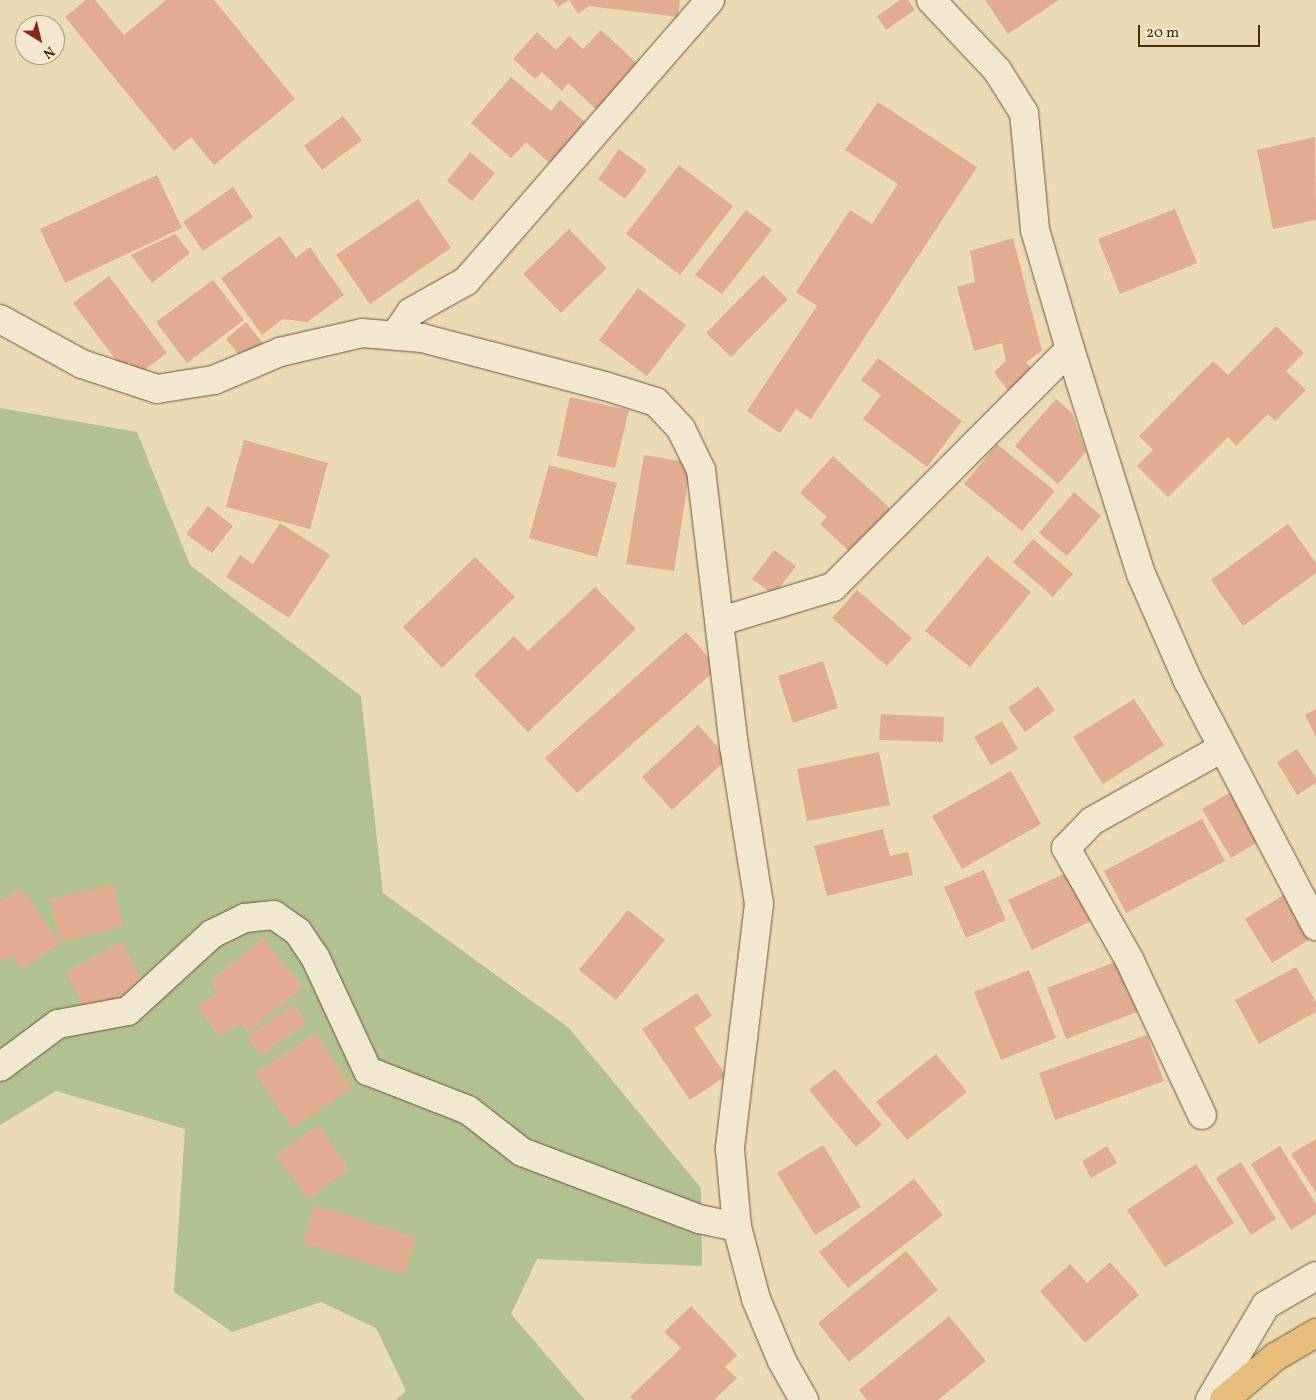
<!DOCTYPE html>
<html>
<head>
<meta charset="utf-8">
<style>
	body { margin:0 }
	#map { position:relative; width:1316px; height:1400px; overflow:hidden; background:#ebdab6; font-family:Vollkorn,serif }
	div>[style] { position:absolute }
	.green>* { inset:0; background:#b2c192 }
	.building>* { inset:0; background:#e2ac93 }
	.roads { filter:drop-shadow(0 0 1px #6e5834) drop-shadow(0 0 1px #6e5834) }
	.minor>* { height:28px; margin:-14px; padding:0 14px; transform-origin:14px; border-radius:14px; background:#f2e7d0 }
	.major>* { height:28px; margin:-14px; padding:0 14px; transform-origin:14px; border-radius:14px; background:#e6bd7b }
	span { translate:-50% -50%; white-space:nowrap; text-align:center; line-height:1.15; -webkit-text-stroke:4px #f2e7d0; paint-order:stroke }
	.north { position:absolute; left:15px; top:15px; width:50px; height:50px; box-sizing:border-box; background:#f2e7d0; border:1px solid #ac9d80; border-radius:50%; rotate:144deg; font-size:14px; font-weight:700; line-height:20px; text-align:center; color:#442d09 }
	.north::after { content:''; display:block; margin:auto; width:18px; height:22px; background:#8f2418; clip-path:polygon(50% 0,100% 100%,50% 72%,0 100%) }
	.scale { position:absolute; left:1138px; top:25px; width:122px; height:22px; box-sizing:border-box; border:2px solid #442d09; border-top:0; padding-left:6px; font-size:15px; line-height:18px; white-space:nowrap; color:#442d09; -webkit-text-stroke:4px #f2e7d0; paint-order:stroke }
</style>
</head>
<body>
<div id="map">
	<div class="green">
		<div style="clip-path:polygon(0 408px,137px 432px,190px 565px,361px 696px,383px 893px,569px 1028px,701px 1188px,702px 1266px,537px 1259px,511px 1314px,585px 1400px,396px 1400px,406px 1391px,376px 1328px,321px 1302px,232px 1332px,174px 1292px,185px 1129px,56px 1091px,0 1125px)"></div>
	</div>
	<div class="building">
		<div style="clip-path:polygon(86px 0,95px 0,124px 35px,166px 0,214px 0,295px 99px,214px 165px,191px 137px,174px 151px,65px 17px)"></div>
		<div style="clip-path:polygon(553px 0,680px 0,678px 17px,589px 6px,578px 14px,569px 0,558px 7px)"></div>
		<div style="clip-path:polygon(900px 0,908px 0,915px 10px,886px 30px,877px 16px)"></div>
		<div style="clip-path:polygon(985px 0,1059px 0,1008px 34px)"></div>
		<div style="clip-path:polygon(601px 30px,643px 69px,601px 114px,568px 83px,562px 91px,542px 72px,535px 79px,513px 59px,537px 32px,556px 50px,569px 36px,583px 49px)"></div>
		<div style="clip-path:polygon(511px 77px,551px 111px,560px 100px,592px 128px,556px 169px,526px 142px,511px 158px,471px 123px)"></div>
		<div style="clip-path:polygon(878px 102px,977px 167px,811px 419px,796px 409px,780px 433px,747px 411px,817px 306px,796px 292px,850px 210px,872px 224px,898px 184px,845px 150px)"></div>
		<div style="clip-path:polygon(343px 116px,362px 140px,322px 170px,304px 146px)"></div>
		<div style="clip-path:polygon(1315px 137px,1316px 220px,1273px 229px,1257px 150px)"></div>
		<div style="clip-path:polygon(619px 149px,647px 170px,625px 199px,598px 179px)"></div>
		<div style="clip-path:polygon(470px 152px,495px 173px,472px 201px,447px 181px)"></div>
		<div style="clip-path:polygon(679px 165px,733px 206px,680px 275px,626px 234px)"></div>
		<div style="clip-path:polygon(157px 175px,182px 228px,65px 283px,40px 229px)"></div>
		<div style="clip-path:polygon(233px 187px,253px 217px,203px 251px,183px 222px)"></div>
		<div style="clip-path:polygon(418px 199px,451px 248px,370px 304px,336px 255px)"></div>
		<div style="clip-path:polygon(1175px 209px,1197px 263px,1120px 294px,1098px 239px)"></div>
		<div style="clip-path:polygon(746px 210px,772px 230px,722px 294px,695px 275px)"></div>
		<div style="clip-path:polygon(569px 229px,607px 268px,561px 313px,523px 274px)"></div>
		<div style="clip-path:polygon(175px 234px,190px 253px,152px 283px,131px 255px)"></div>
		<div style="clip-path:polygon(280px 236px,296px 258px,310px 247px,344px 295px,307px 322px,283px 319px,262px 335px,221px 278px)"></div>
		<div style="clip-path:polygon(1013px 238px,1042px 351px,1026px 362px,1034px 372px,1009px 392px,994px 372px,1006px 361px,1002px 343px,974px 351px,957px 287px,975px 282px,970px 251px)"></div>
		<div style="clip-path:polygon(763px 275px,788px 299px,731px 357px,706px 333px)"></div>
		<div style="clip-path:polygon(109px 276px,167px 353px,139px 374px,129px 362px,122px 368px,73px 303px)"></div>
		<div style="clip-path:polygon(213px 280px,244px 320px,187px 363px,156px 322px)"></div>
		<div style="clip-path:polygon(638px 288px,686px 325px,647px 376px,599px 340px)"></div>
		<div style="clip-path:polygon(246px 322px,265px 346px,245px 362px,226px 339px)"></div>
		<div style="clip-path:polygon(1276px 326px,1304px 353px,1286px 371px,1306px 390px,1275px 421px,1268px 414px,1236px 446px,1228px 437px,1168px 497px,1137px 466px,1153px 450px,1139px 436px,1213px 361px,1228px 375px)"></div>
		<div style="clip-path:polygon(878px 358px,962px 421px,927px 467px,863px 419px,881px 395px,861px 380px)"></div>
		<div style="clip-path:polygon(570px 397px,629px 410px,615px 468px,557px 456px)"></div>
		<div style="clip-path:polygon(1056px 399px,1072px 413px,1086px 452px,1058px 484px,1015px 446px)"></div>
		<div style="clip-path:polygon(244px 440px,328px 463px,310px 529px,226px 507px)"></div>
		<div style="clip-path:polygon(997px 444px,1055px 491px,1022px 531px,964px 484px)"></div>
		<div style="clip-path:polygon(644px 455px,691px 463px,674px 571px,626px 564px)"></div>
		<div style="clip-path:polygon(833px 456px,891px 509px,851px 553px,820px 524px,827px 517px,800px 493px)"></div>
		<div style="clip-path:polygon(549px 465px,617px 483px,597px 557px,529px 538px)"></div>
		<div style="clip-path:polygon(1074px 492px,1101px 516px,1067px 556px,1039px 533px)"></div>
		<div style="clip-path:polygon(208px 506px,233px 526px,212px 553px,186px 534px)"></div>
		<div style="clip-path:polygon(280px 523px,330px 555px,289px 618px,226px 577px,240px 555px,253px 564px)"></div>
		<div style="clip-path:polygon(1288px 524px,1316px 563px,1316px 573px,1243px 626px,1211px 580px)"></div>
		<div style="clip-path:polygon(1033px 539px,1073px 574px,1053px 597px,1013px 562px)"></div>
		<div style="clip-path:polygon(774px 550px,796px 566px,774px 595px,752px 579px)"></div>
		<div style="clip-path:polygon(987px 556px,1031px 592px,970px 667px,925px 631px)"></div>
		<div style="clip-path:polygon(475px 557px,515px 597px,442px 668px,403px 627px)"></div>
		<div style="clip-path:polygon(595px 587px,636px 629px,528px 732px,474px 675px,514px 636px,528px 651px)"></div>
		<div style="clip-path:polygon(857px 590px,912px 638px,887px 666px,832px 618px)"></div>
		<div style="clip-path:polygon(686px 632px,718px 668px,577px 793px,545px 758px)"></div>
		<div style="clip-path:polygon(823px 661px,838px 708px,793px 723px,778px 676px)"></div>
		<div style="clip-path:polygon(1038px 686px,1055px 710px,1025px 732px,1008px 708px)"></div>
		<div style="clip-path:polygon(1134px 699px,1164px 745px,1103px 784px,1073px 737px)"></div>
		<div style="clip-path:polygon(1316px 709px,1316px 737px,1305px 715px)"></div>
		<div style="clip-path:polygon(881px 714px,944px 717px,943px 742px,879px 740px)"></div>
		<div style="clip-path:polygon(1002px 721px,1018px 749px,991px 765px,974px 737px)"></div>
		<div style="clip-path:polygon(698px 725px,728px 758px,672px 810px,642px 777px)"></div>
		<div style="clip-path:polygon(1297px 749px,1316px 778px,1316px 783px,1297px 795px,1277px 762px)"></div>
		<div style="clip-path:polygon(879px 752px,890px 805px,807px 821px,797px 769px)"></div>
		<div style="clip-path:polygon(1011px 771px,1041px 824px,962px 869px,932px 816px)"></div>
		<div style="clip-path:polygon(1234px 790px,1263px 839px,1231px 858px,1202px 809px)"></div>
		<div style="clip-path:polygon(1202px 819px,1225px 861px,1126px 913px,1104px 871px)"></div>
		<div style="clip-path:polygon(883px 829px,890px 856px,908px 852px,913px 875px,827px 896px,814px 846px)"></div>
		<div style="clip-path:polygon(984px 870px,1006px 920px,966px 938px,944px 887px)"></div>
		<div style="clip-path:polygon(1068px 872px,1091px 921px,1032px 950px,1008px 900px)"></div>
		<div style="clip-path:polygon(113px 884px,123px 926px,60px 942px,50px 899px)"></div>
		<div style="clip-path:polygon(20px 888px,60px 942px,23px 969px,12px 954px,0 963px,0 902px)"></div>
		<div style="clip-path:polygon(1286px 893px,1313px 937px,1272px 963px,1245px 919px)"></div>
		<div style="clip-path:polygon(628px 910px,665px 940px,616px 1000px,579px 970px)"></div>
		<div style="clip-path:polygon(263px 938px,303px 987px,248px 1032px,240px 1022px,220px 1037px,197px 1007px,217px 991px,210px 981px)"></div>
		<div style="clip-path:polygon(122px 941px,144px 983px,87px 1013px,66px 972px)"></div>
		<div style="clip-path:polygon(1118px 961px,1137px 1012px,1066px 1039px,1047px 988px)"></div>
		<div style="clip-path:polygon(1296px 967px,1316px 1002px,1316px 1012px,1259px 1044px,1235px 1000px)"></div>
		<div style="clip-path:polygon(1029px 970px,1056px 1038px,1001px 1060px,974px 992px)"></div>
		<div style="clip-path:polygon(697px 993px,712px 1016px,694px 1028px,726px 1076px,690px 1100px,642px 1029px)"></div>
		<div style="clip-path:polygon(293px 1004px,307px 1022px,261px 1055px,247px 1037px)"></div>
		<div style="clip-path:polygon(316px 1033px,352px 1088px,292px 1128px,255px 1073px)"></div>
		<div style="clip-path:polygon(1147px 1035px,1164px 1081px,1055px 1120px,1039px 1073px)"></div>
		<div style="clip-path:polygon(936px 1054px,967px 1092px,907px 1140px,876px 1102px)"></div>
		<div style="clip-path:polygon(835px 1069px,882px 1125px,856px 1147px,809px 1090px)"></div>
		<div style="clip-path:polygon(318px 1125px,349px 1168px,308px 1199px,276px 1155px)"></div>
		<div style="clip-path:polygon(1316px 1139px,1316px 1193px,1291px 1154px)"></div>
		<div style="clip-path:polygon(823px 1145px,861px 1207px,815px 1235px,777px 1173px)"></div>
		<div style="clip-path:polygon(1107px 1146px,1117px 1163px,1091px 1178px,1082px 1161px)"></div>
		<div style="clip-path:polygon(1280px 1146px,1316px 1204px,1316px 1214px,1291px 1230px,1251px 1164px)"></div>
		<div style="clip-path:polygon(1241px 1162px,1276px 1219px,1251px 1235px,1216px 1178px)"></div>
		<div style="clip-path:polygon(1196px 1164px,1234px 1223px,1165px 1267px,1127px 1210px)"></div>
		<div style="clip-path:polygon(914px 1179px,943px 1215px,848px 1288px,819px 1252px)"></div>
		<div style="clip-path:polygon(315px 1205px,416px 1237px,404px 1274px,303px 1243px)"></div>
		<div style="clip-path:polygon(906px 1251px,938px 1290px,849px 1362px,818px 1323px)"></div>
		<div style="clip-path:polygon(1110px 1262px,1139px 1295px,1085px 1343px,1040px 1291px,1070px 1264px,1087px 1283px)"></div>
		<div style="clip-path:polygon(691px 1306px,737px 1355px,725px 1367px,737px 1378px,714px 1400px,633px 1400px,630px 1397px,681px 1348px,664px 1332px)"></div>
		<div style="clip-path:polygon(949px 1316px,986px 1361px,938px 1400px,867px 1400px,859px 1390px)"></div>
	</div>
	<div class="roads">
		<div class="minor">
			<div style="left:931px;top:0;width:96px;rotate:46.7deg"></div>
			<div style="left:997px;top:70px;width:51px;rotate:57.9deg"></div>
			<div style="left:1024px;top:113px;width:118px;rotate:84.6deg"></div>
			<div style="left:1035px;top:230px;width:124px;rotate:73.6deg"></div>
			<div style="left:0;top:319px;width:94px;rotate:28.8deg"></div>
			<div style="left:82px;top:364px;width:79px;rotate:18.4deg"></div>
			<div style="left:157px;top:389px;width:58px;rotate:-9deg"></div>
			<div style="left:214px;top:380px;width:72px;rotate:-23deg"></div>
			<div style="left:280px;top:352px;width:84px;rotate:-13deg"></div>
			<div style="left:362px;top:333px;width:60px;rotate:4.8deg"></div>
			<div style="left:422px;top:338px;width:189px;rotate:14.7deg"></div>
			<div style="left:605px;top:386px;width:53px;rotate:17.4deg"></div>
			<div style="left:656px;top:402px;width:37px;rotate:47deg"></div>
			<div style="left:681px;top:429px;width:46px;rotate:64deg"></div>
			<div style="left:701px;top:470px;width:278px;rotate:83.2deg"></div>
			<div style="left:734px;top:746px;width:160px;rotate:81deg"></div>
			<div style="left:759px;top:904px;width:247px;rotate:96.8deg"></div>
			<div style="left:730px;top:1149px;width:78px;rotate:84.9deg"></div>
			<div style="left:737px;top:1227px;width:74px;rotate:75.2deg"></div>
			<div style="left:756px;top:1299px;width:67px;rotate:67.2deg"></div>
			<div style="left:782px;top:1361px;width:45px;rotate:60.6deg"></div>
			<div style="left:395px;top:335px;width:28px;rotate:-55deg"></div>
			<div style="left:411px;top:312px;width:63px;rotate:-29.4deg"></div>
			<div style="left:466px;top:281px;width:372px;rotate:-49deg"></div>
			<div style="left:721px;top:621px;width:117px;rotate:-16.9deg"></div>
			<div style="left:833px;top:587px;width:336px;rotate:-45.1deg"></div>
			<div style="left:1070px;top:349px;width:236px;rotate:72.5deg"></div>
			<div style="left:1141px;top:574px;width:115px;rotate:66.3deg"></div>
			<div style="left:1187px;top:679px;width:279px;rotate:62.4deg"></div>
			<div style="left:0;top:1067px;width:72px;rotate:-36.6deg"></div>
			<div style="left:58px;top:1024px;width:71px;rotate:-10.5deg"></div>
			<div style="left:128px;top:1011px;width:114px;rotate:-42.5deg"></div>
			<div style="left:212px;top:934px;width:37px;rotate:-26deg"></div>
			<div style="left:245px;top:918px;width:29px;rotate:-6deg"></div>
			<div style="left:274px;top:915px;width:29px;rotate:35deg"></div>
			<div style="left:298px;top:932px;width:30px;rotate:56deg"></div>
			<div style="left:315px;top:957px;width:126px;rotate:65.1deg"></div>
			<div style="left:368px;top:1071px;width:107px;rotate:21.3deg"></div>
			<div style="left:468px;top:1110px;width:68px;rotate:37.9deg"></div>
			<div style="left:522px;top:1152px;width:189px;rotate:20.7deg"></div>
			<div style="left:699px;top:1219px;width:39px;rotate:12deg"></div>
			<div style="left:1202px;top:1115px;width:170px;rotate:-115.1deg"></div>
			<div style="left:1130px;top:961px;width:130px;rotate:-119.5deg"></div>
			<div style="left:1066px;top:848px;width:37px;rotate:-46deg"></div>
			<div style="left:1092px;top:821px;width:149px;rotate:-29.3deg"></div>
			<div style="left:1210px;top:1400px;width:110px;rotate:-59.5deg"></div>
			<div style="left:1266px;top:1305px;width:58px;rotate:-30.1deg"></div>
		</div>
		<div class="major">
			<div style="left:1224px;top:1400px;width:67px;rotate:-40.1deg"></div>
			<div style="left:1275px;top:1357px;width:48px;rotate:-30.3deg"></div>
		</div>
	</div>
	<div class="north">N</div>
	<div class="scale">20 m</div>
</div>
</body>
</html>
